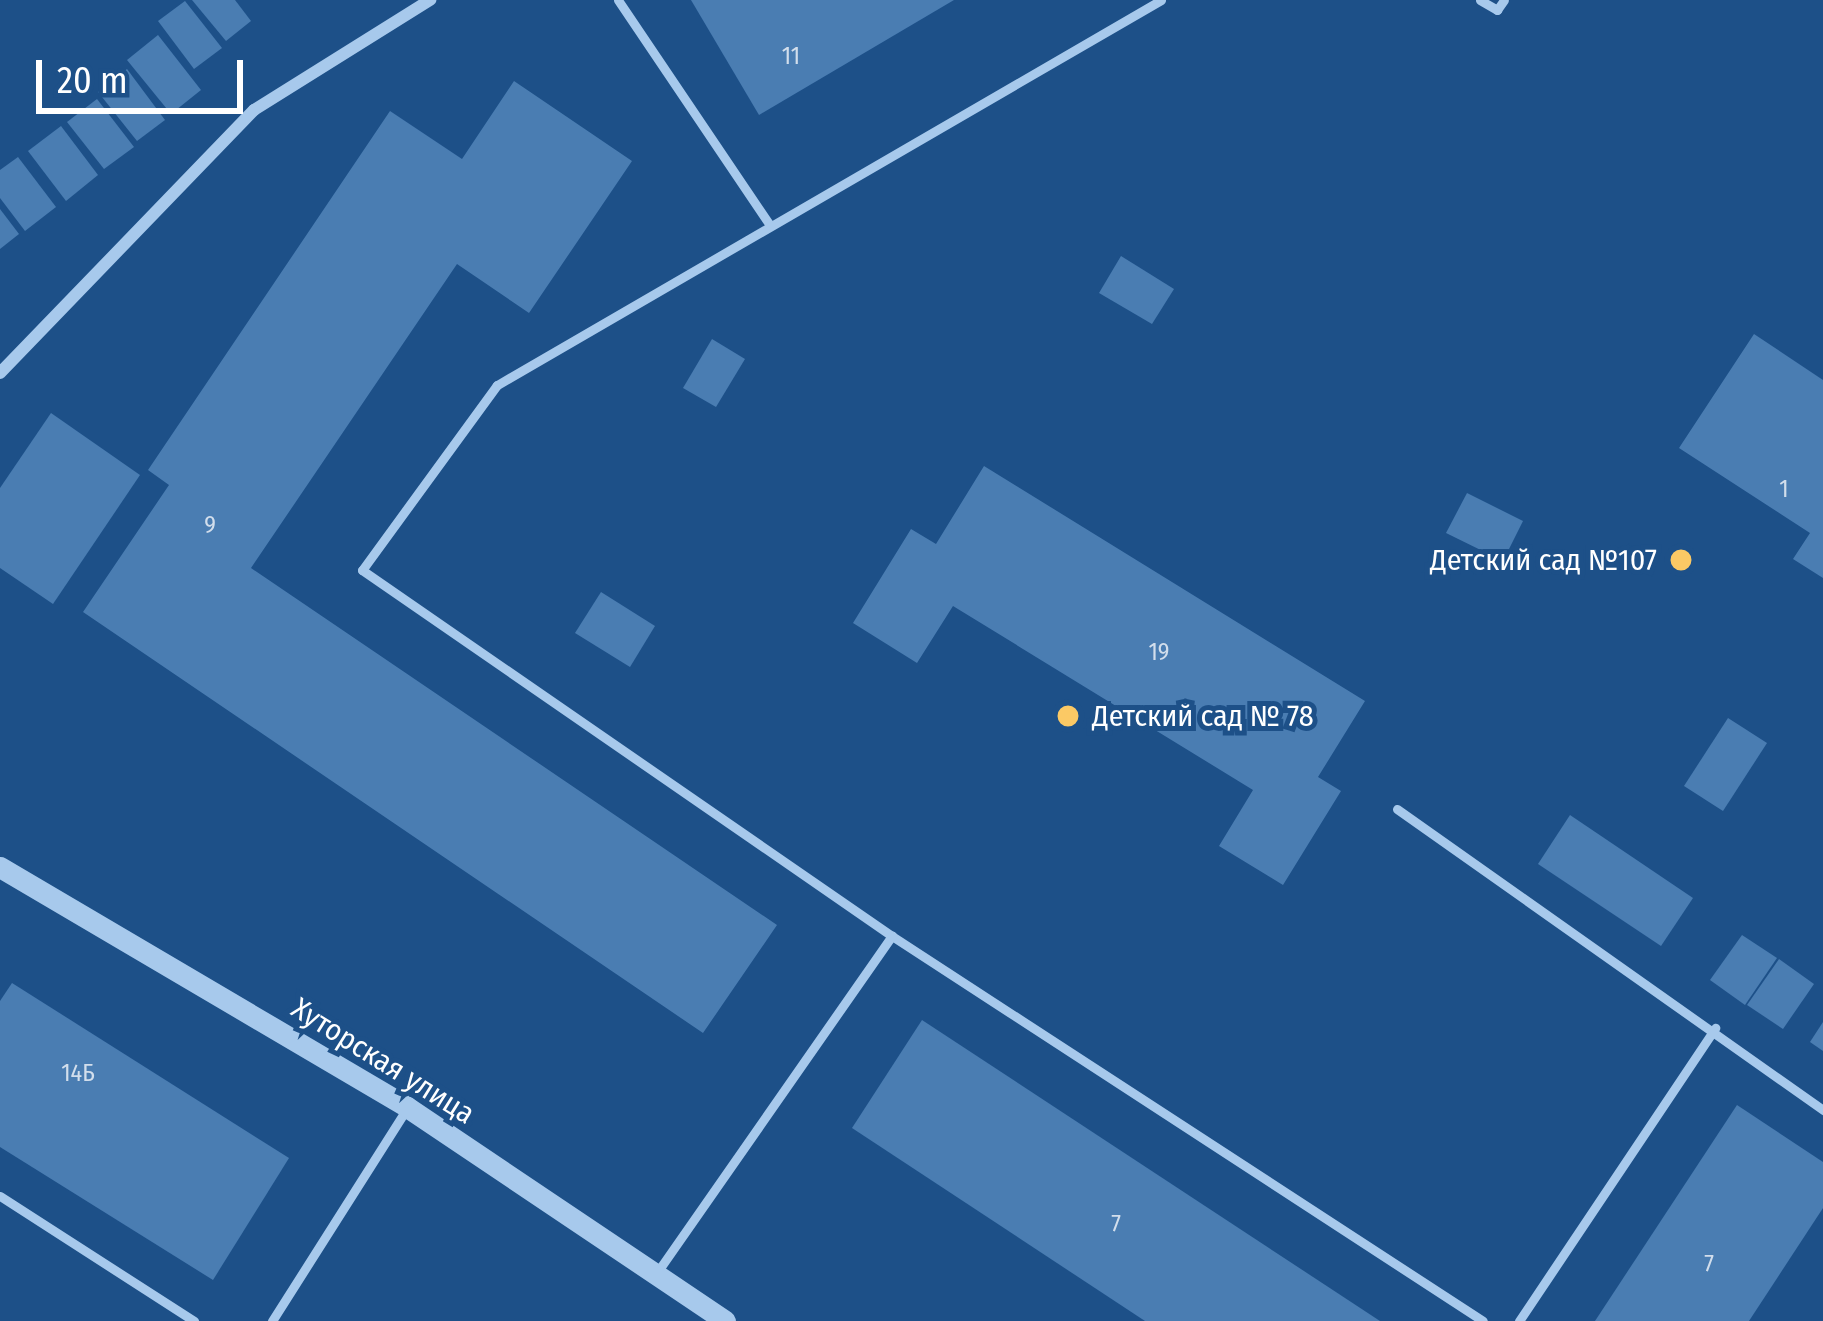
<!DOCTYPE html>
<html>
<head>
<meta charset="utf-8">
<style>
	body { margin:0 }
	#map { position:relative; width:1823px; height:1321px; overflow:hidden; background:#1d5088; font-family:"Fira Sans Condensed",sans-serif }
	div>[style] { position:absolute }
	.building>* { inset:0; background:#4a7db2 }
	.service>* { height:9px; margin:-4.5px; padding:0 4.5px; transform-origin:4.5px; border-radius:4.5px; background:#a7c9ec }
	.minor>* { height:12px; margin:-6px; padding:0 6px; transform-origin:6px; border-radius:6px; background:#a7c9ec }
	.tertiary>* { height:21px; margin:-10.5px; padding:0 10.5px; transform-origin:10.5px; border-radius:10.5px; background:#a7c9ec }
	.dots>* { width:33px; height:33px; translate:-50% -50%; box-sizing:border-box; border:6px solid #1d5088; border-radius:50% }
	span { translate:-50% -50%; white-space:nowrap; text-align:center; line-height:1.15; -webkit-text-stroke:10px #1d5088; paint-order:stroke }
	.number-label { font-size:24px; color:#d2deec }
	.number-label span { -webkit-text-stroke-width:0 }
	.poi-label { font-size:30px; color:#fff }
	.right { translate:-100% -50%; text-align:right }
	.left { translate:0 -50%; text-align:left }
	.street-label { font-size:30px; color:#fff }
	.scale { position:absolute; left:36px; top:60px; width:207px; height:54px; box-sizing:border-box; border:6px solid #fff; border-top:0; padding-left:15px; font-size:36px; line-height:42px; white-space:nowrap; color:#fff; -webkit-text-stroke:9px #1d5088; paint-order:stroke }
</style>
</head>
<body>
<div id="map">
	<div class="building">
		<div style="clip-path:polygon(192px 0,235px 0,251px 21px,226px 41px)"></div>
		<div style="clip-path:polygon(691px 0,954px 0,759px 115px)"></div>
		<div style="clip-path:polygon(185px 1px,222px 48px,194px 69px,158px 21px)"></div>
		<div style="clip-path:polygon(158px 35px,201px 90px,171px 114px,127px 60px)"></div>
		<div style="clip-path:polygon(127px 69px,165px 120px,137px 141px,98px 92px)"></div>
		<div style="clip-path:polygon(514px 81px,632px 161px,529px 313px,457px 264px,251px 568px,777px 925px,703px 1033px,83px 612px,169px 485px,148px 470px,390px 111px,462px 159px)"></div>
		<div style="clip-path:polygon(97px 99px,134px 147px,104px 169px,67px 122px)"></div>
		<div style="clip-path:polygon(61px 126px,98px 175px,66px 201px,28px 151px)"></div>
		<div style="clip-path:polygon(18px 157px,56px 207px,25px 231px,0 198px,0 170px)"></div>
		<div style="clip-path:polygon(0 209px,19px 234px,0 249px)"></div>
		<div style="clip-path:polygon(1121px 256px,1174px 289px,1152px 324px,1099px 293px)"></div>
		<div style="clip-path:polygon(1754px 334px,1823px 380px,1823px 578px,1793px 559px,1810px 533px,1679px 448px)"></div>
		<div style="clip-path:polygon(712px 339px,745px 359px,716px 407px,683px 388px)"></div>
		<div style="clip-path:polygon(51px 413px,140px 475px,53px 604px,0 568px,0 488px)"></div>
		<div style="clip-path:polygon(984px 466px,1365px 701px,1318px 777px,1341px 791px,1283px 885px,1219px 846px,1253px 790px,953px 606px,917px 663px,853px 623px,911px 529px,936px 544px)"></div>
		<div style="clip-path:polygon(1467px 493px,1523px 521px,1503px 561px,1446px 533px)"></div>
		<div style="clip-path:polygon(601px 592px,655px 626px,630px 667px,575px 633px)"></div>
		<div style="clip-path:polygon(1728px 718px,1767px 743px,1723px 811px,1684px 786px)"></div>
		<div style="clip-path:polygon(1570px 815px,1693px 898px,1661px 946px,1538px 864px)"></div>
		<div style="clip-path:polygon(1742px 935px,1777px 958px,1745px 1005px,1710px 980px)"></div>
		<div style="clip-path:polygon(1779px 959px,1814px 984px,1783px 1029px,1747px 1005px)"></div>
		<div style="clip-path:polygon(12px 983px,289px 1158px,213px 1280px,0 1147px,0 1001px)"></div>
		<div style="clip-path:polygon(922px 1020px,1380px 1321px,1145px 1321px,852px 1128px)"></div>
		<div style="clip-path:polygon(1823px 1022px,1823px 1051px,1810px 1042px)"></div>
		<div style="clip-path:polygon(1737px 1105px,1823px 1162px,1823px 1208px,1749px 1321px,1595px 1321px)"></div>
	</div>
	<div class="service">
		<div style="left:618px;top:0;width:270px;rotate:56deg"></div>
		<div style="left:1161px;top:0;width:768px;rotate:149.89deg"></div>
		<div style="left:497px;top:385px;width:229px;rotate:126.1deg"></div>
		<div style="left:362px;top:570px;width:644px;rotate:34.63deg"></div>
		<div style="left:892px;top:936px;width:705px;rotate:33.08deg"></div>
		<div style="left:1480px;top:0;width:20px;rotate:30deg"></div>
		<div style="left:1497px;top:10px;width:12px;rotate:-55deg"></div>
		<div style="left:1397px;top:809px;width:522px;rotate:35.24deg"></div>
		<div style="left:0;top:1196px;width:231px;rotate:32.8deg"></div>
		<div style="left:658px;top:1271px;width:409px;rotate:-55.1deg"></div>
		<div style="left:272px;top:1321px;width:252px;rotate:-57.6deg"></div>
		<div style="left:1519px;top:1321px;width:353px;rotate:-56.2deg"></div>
	</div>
	<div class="minor">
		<div style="left:0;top:373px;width:366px;rotate:-46deg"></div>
		<div style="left:254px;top:110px;width:208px;rotate:-32deg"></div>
	</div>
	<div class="tertiary">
		<div style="left:0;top:867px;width:472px;rotate:30.5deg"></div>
		<div style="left:407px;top:1107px;width:383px;rotate:33.9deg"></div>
	</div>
	<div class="dots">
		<div style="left:1681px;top:560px;background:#fbc965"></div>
		<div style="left:1068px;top:716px;background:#fbc965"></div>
	</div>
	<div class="number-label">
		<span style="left:791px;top:57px">11</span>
		<span style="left:1784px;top:490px">1</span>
		<span style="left:210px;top:526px">9</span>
		<span style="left:1159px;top:653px">19</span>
		<span style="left:78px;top:1074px">14Б</span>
		<span style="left:1116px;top:1225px">7</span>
		<span style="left:1709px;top:1265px">7</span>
	</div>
	<div class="poi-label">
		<span class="right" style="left:1657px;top:560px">Детский сад №107</span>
		<span class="left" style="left:1092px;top:716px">Детский сад № 78</span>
	</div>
	<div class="street-label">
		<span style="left:383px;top:1061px;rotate:32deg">Хуторская улица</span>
	</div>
	<div class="scale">20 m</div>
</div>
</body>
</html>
